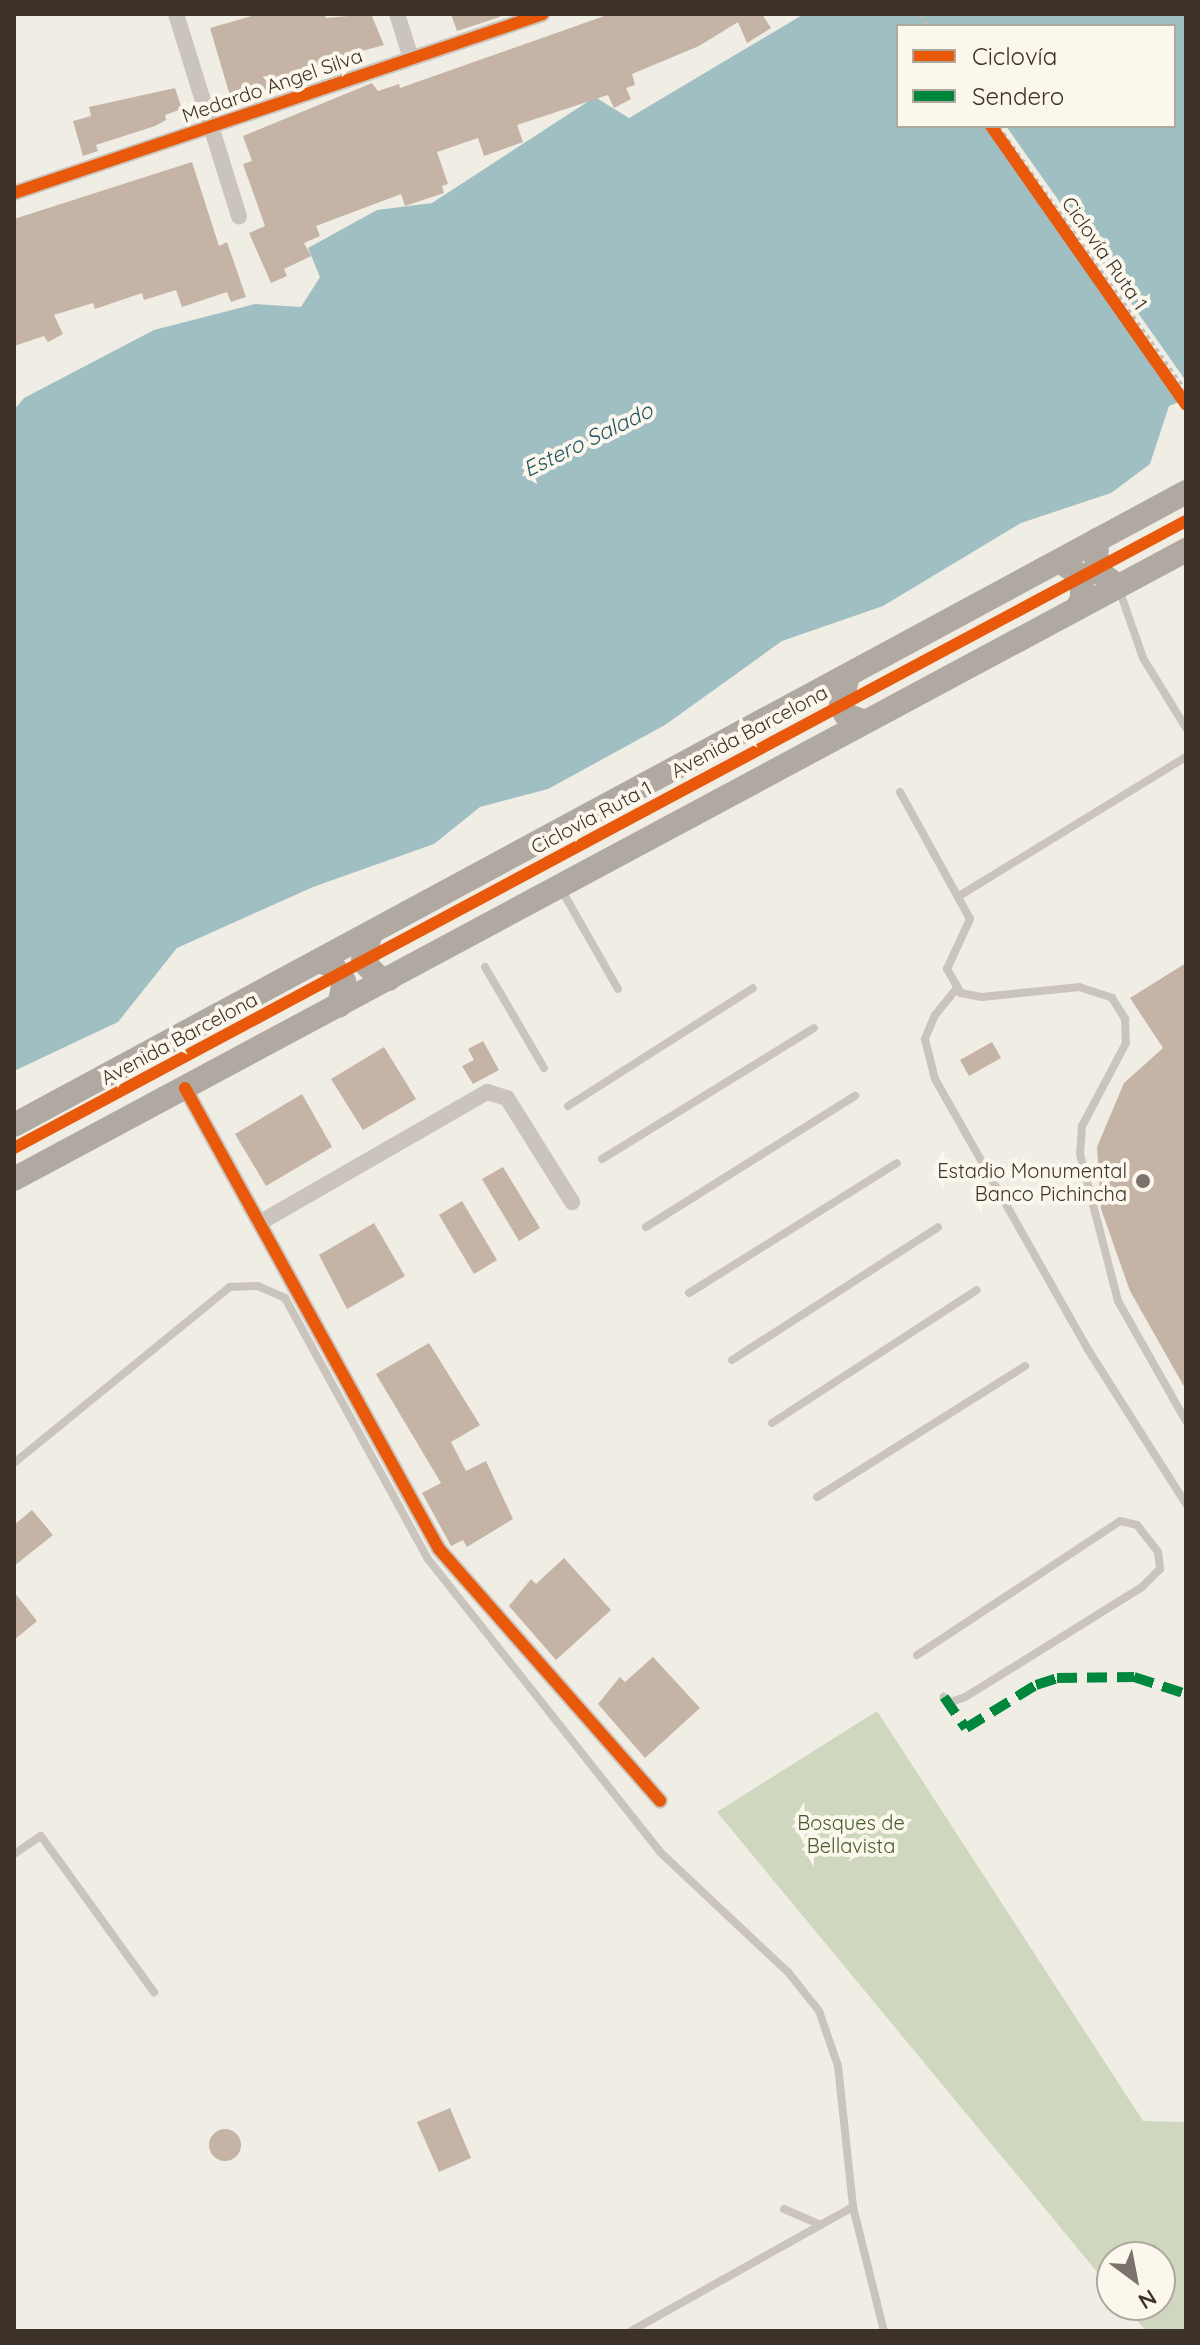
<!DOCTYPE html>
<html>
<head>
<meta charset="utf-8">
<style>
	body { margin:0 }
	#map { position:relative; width:1200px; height:2345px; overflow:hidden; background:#f0ede5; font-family:Quicksand,sans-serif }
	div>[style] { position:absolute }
	.green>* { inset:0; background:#cfd7be }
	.water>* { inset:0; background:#a0bfc3 }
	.pier>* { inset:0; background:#f0ede5 }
	.building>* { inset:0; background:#c5b3a6 }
	.round { border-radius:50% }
	.path>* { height:3px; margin-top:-1.5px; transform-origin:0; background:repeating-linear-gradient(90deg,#c2bdb6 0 4px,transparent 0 8px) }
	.service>* { height:8px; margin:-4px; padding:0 4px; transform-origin:4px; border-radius:4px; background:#cac4bd }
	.minor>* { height:16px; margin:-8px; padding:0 8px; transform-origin:8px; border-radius:8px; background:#cac4bd }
	.primary>* { height:24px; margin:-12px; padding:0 12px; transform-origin:12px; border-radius:12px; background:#afa9a2 }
	.quiet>* { height:10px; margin-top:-5px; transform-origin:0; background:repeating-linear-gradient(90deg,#00873e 0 20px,transparent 0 30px) }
	.cycleway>* { height:12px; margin:-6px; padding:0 6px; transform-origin:6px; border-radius:6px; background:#e8590c }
	.dots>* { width:22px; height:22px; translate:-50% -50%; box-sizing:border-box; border:4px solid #fcf7ed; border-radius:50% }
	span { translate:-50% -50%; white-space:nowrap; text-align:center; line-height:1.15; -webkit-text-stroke:8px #fcf7ed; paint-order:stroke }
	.street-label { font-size:20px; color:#3c322a }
	.poi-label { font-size:20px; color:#3c322a }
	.right { translate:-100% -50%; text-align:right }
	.park-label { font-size:20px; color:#455c2c }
	.water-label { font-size:22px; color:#1c5461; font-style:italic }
	.frame { position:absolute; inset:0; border:16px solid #3c322a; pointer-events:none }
	.legend { position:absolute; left:896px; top:24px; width:280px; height:104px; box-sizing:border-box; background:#fcf7ed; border:2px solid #afa89f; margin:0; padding:10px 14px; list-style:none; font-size:24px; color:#3c322a }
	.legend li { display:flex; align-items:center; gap:16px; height:40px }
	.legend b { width:40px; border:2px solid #afa89f }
	.north { position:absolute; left:1096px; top:2241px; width:80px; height:80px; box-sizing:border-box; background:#fcf7ed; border:2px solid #afa89f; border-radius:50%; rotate:148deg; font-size:22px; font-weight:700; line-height:32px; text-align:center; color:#3c322a }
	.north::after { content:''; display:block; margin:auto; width:28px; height:36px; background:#7b736b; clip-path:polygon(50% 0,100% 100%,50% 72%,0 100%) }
</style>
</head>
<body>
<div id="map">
	<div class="green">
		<div style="clip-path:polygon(877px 1711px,1143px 2121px,1186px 2122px,1186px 2331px,1146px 2331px,1124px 2305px,1160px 2305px,1160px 2257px,1112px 2257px,1112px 2290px,717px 1812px)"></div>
	</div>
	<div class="water">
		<div style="clip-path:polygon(evenodd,804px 14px,1186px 14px,1186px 399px,1169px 406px,1150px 464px,1111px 493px,1021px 523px,883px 606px,782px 641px,665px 725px,548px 789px,480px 807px,434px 844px,313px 887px,177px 948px,118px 1022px,14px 1071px,14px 410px,24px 398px,154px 330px,255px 304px,301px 307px,320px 277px,308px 248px,377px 210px,432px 203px,595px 97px,629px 118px,804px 14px,898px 26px,1174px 26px,1174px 126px,898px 126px,898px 26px)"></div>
	</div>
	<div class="pier">
		<div style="clip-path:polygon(984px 126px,1006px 126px,1186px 381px,1186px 403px,1181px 405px)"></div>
	</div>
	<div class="building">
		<div style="clip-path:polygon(259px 14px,324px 14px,326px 18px,371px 14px,384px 45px,362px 51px,366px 62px,332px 74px,329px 63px,233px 106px,210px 28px)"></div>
		<div style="clip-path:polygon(451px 14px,499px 14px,500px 17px,457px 31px)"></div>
		<div style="clip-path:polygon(610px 14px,762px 14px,771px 28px,747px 43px,738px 22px,699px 46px,632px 74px,635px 85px,626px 88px,631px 99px,614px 108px,608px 95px,517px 125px,523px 142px,484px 156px,478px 138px,437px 152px,448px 184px,442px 186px,444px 193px,405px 206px,401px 194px,316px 226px,320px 236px,304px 243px,311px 256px,284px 269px,287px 276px,271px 283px,249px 233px,265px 226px,243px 164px,252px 161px,243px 136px,372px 83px,378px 91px,399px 84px,400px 88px)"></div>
		<div style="clip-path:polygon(175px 88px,182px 109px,165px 115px,166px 120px,155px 126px,96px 145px,98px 151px,83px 156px,73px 121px,91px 116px,89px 107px)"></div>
		<div style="clip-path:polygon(192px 162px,219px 246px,227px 242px,246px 297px,231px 302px,227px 292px,182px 307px,176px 290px,144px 300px,142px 293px,95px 309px,93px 303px,54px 315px,63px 334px,48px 342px,44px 336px,14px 346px,14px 219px)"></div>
		<div style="clip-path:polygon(1186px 963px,1186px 1390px,1130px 1291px,1101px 1209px,1097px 1147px,1124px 1083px,1163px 1048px,1130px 998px)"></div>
		<div style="clip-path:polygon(483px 1041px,499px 1070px,473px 1084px,462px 1066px,474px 1060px,468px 1049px)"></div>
		<div style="clip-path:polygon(992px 1042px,1001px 1058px,969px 1076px,960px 1060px)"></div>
		<div style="clip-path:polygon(384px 1047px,416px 1099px,363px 1130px,331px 1079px)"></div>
		<div style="clip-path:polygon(302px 1094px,332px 1147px,266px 1186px,235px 1134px)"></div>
		<div style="clip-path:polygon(503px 1167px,540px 1228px,519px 1241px,482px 1179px)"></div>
		<div style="clip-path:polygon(462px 1201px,497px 1260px,474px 1274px,439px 1215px)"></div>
		<div style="clip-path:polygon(374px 1223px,405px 1276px,347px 1309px,319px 1255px)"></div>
		<div style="clip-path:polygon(429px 1343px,480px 1425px,451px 1442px,466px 1471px,486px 1461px,513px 1519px,467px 1547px,463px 1540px,451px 1546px,432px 1511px,422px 1493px,441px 1483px,376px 1374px)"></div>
		<div style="clip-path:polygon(32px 1510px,53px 1535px,14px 1566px,14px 1525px)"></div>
		<div style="clip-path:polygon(564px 1558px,611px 1610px,556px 1660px,509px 1606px,531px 1579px,536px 1584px)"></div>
		<div style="clip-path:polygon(14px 1592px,37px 1621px,14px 1640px)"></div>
		<div style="clip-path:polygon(653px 1657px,700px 1708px,645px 1758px,598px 1704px,620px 1677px,625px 1682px)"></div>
		<div style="clip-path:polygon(450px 2108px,471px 2158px,439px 2172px,417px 2122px)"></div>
		<div class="round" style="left:209px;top:2129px;width:32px;height:32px"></div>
	</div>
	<div class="path">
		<div style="left:920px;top:14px;width:15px;rotate:53deg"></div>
		<div style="left:999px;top:126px;width:324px;rotate:54.7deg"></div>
	</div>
	<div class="service">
		<div style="left:1119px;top:589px;width:73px;rotate:70.8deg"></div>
		<div style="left:1143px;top:658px;width:82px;rotate:58.4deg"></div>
		<div style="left:900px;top:792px;width:145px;rotate:61.1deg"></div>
		<div style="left:970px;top:919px;width:55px;rotate:114.7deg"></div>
		<div style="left:947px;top:969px;width:28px;rotate:60deg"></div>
		<div style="left:961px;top:993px;width:21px;rotate:11deg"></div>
		<div style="left:982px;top:997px;width:98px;rotate:-5.9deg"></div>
		<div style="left:1079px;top:987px;width:35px;rotate:18deg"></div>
		<div style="left:1112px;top:998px;width:25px;rotate:58deg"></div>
		<div style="left:1125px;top:1019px;width:24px;rotate:88deg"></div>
		<div style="left:1126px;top:1043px;width:94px;rotate:117.9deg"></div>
		<div style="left:1082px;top:1126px;width:28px;rotate:94deg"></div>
		<div style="left:1080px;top:1154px;width:152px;rotate:75.5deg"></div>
		<div style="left:1118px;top:1301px;width:138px;rotate:60.5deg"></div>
		<div style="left:561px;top:889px;width:115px;rotate:60.3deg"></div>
		<div style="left:959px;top:896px;width:266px;rotate:-31.5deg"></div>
		<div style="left:485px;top:967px;width:117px;rotate:59.7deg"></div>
		<div style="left:957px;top:988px;width:35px;rotate:129deg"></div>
		<div style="left:935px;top:1015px;width:26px;rotate:113deg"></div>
		<div style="left:925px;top:1039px;width:41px;rotate:76deg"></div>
		<div style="left:935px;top:1079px;width:309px;rotate:60.5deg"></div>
		<div style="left:1087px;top:1348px;width:185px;rotate:57.6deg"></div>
		<div style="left:568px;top:1106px;width:219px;rotate:-32.5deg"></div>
		<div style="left:602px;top:1159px;width:249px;rotate:-31.7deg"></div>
		<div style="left:646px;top:1227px;width:247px;rotate:-32.1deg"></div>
		<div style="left:689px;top:1293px;width:245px;rotate:-32deg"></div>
		<div style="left:732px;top:1360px;width:245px;rotate:-32.8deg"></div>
		<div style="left:772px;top:1423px;width:244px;rotate:-33deg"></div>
		<div style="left:14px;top:1463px;width:279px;rotate:-39.2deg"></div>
		<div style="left:230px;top:1287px;width:28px;rotate:-2deg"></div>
		<div style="left:258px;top:1286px;width:30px;rotate:24deg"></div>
		<div style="left:285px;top:1298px;width:298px;rotate:61.3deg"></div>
		<div style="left:428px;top:1559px;width:374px;rotate:51.6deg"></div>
		<div style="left:660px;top:1852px;width:175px;rotate:43.2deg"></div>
		<div style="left:788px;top:1972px;width:50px;rotate:51.5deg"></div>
		<div style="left:819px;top:2011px;width:58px;rotate:70.9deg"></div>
		<div style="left:838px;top:2066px;width:142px;rotate:83.9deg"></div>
		<div style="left:853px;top:2207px;width:128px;rotate:76deg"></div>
		<div style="left:817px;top:1497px;width:246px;rotate:-32.2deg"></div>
		<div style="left:917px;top:1655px;width:243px;rotate:-33.4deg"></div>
		<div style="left:1120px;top:1521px;width:17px;rotate:13deg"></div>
		<div style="left:1137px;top:1525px;width:34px;rotate:52deg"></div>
		<div style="left:1158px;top:1552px;width:17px;rotate:83deg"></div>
		<div style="left:1160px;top:1569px;width:25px;rotate:135deg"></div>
		<div style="left:1142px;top:1587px;width:208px;rotate:148.1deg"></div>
		<div style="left:965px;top:1697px;width:15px;rotate:160deg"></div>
		<div style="left:951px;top:1702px;width:9px;rotate:-144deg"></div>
		<div style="left:14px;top:1854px;width:32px;rotate:-34deg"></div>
		<div style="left:41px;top:1836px;width:193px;rotate:54.1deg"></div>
		<div style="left:784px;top:2209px;width:40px;rotate:23.4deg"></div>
		<div style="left:631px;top:2331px;width:254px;rotate:-29.2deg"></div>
	</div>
	<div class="minor">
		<div style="left:176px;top:14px;width:212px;rotate:72.7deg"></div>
		<div style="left:397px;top:14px;width:46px;rotate:72.3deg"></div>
		<div style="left:14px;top:193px;width:558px;rotate:-18.69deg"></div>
		<div style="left:185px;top:1088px;width:526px;rotate:61.15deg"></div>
		<div style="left:439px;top:1549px;width:335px;rotate:48.7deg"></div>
		<div style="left:261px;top:1222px;width:261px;rotate:-29.9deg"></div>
		<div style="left:487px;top:1092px;width:21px;rotate:17deg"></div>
		<div style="left:507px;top:1098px;width:123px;rotate:58deg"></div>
	</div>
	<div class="primary">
		<div style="left:1097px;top:540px;width:30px;rotate:92deg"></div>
		<div style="left:1096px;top:570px;width:27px;rotate:36deg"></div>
		<div style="left:1060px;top:561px;width:27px;rotate:36deg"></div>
		<div style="left:1082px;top:577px;width:22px;rotate:90deg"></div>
		<div style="left:1082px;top:599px;width:10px;rotate:119deg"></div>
		<div style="left:847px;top:679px;width:28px;rotate:103deg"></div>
		<div style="left:841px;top:706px;width:10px;rotate:61deg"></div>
		<div style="left:846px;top:715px;width:20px;rotate:20deg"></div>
		<div style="left:370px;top:936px;width:26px;rotate:106deg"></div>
		<div style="left:363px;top:961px;width:22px;rotate:47deg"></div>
		<div style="left:378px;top:977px;width:11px;rotate:10deg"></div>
		<div style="left:322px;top:962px;width:12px;rotate:20deg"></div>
		<div style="left:333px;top:966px;width:19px;rotate:54deg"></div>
		<div style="left:344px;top:981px;width:25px;rotate:101deg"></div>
		<div style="left:14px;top:1125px;width:1332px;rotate:-28.37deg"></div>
		<div style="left:14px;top:1179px;width:1330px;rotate:-28.22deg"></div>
	</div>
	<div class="quiet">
		<div style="left:944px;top:1697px;width:38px;rotate:55deg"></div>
		<div style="left:966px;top:1728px;width:82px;rotate:-31.6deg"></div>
		<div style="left:1036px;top:1685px;width:22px;rotate:-18deg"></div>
		<div style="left:1057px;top:1678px;width:77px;rotate:-0.7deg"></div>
		<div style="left:1134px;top:1677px;width:55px;rotate:18.1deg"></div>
	</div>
	<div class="cycleway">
		<div style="left:991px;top:126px;width:340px;rotate:55deg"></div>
		<div style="left:14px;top:193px;width:558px;rotate:-18.69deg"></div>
		<div style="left:185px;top:1088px;width:526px;rotate:61.15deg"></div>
		<div style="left:439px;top:1549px;width:335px;rotate:48.7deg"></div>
		<div style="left:14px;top:1148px;width:1329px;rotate:-28.15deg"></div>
	</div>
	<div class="dots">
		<div style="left:1143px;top:1181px;background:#7b736b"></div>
	</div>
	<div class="street-label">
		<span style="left:272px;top:85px;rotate:-19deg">Medardo Angel Silva</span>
		<span style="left:1105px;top:253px;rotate:55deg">Ciclovía Ruta 1</span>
		<span style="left:749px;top:731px;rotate:-28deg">Avenida Barcelona</span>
		<span style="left:591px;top:817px;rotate:-28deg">Ciclovía Ruta 1</span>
		<span style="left:179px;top:1038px;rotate:-28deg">Avenida Barcelona</span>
	</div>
	<div class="poi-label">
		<span class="right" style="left:1127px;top:1182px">Estadio Monumental<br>Banco Pichincha</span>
	</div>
	<div class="park-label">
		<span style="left:851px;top:1834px">Bosques de<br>Bellavista</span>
	</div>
	<div class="water-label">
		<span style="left:588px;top:440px;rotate:-26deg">Estero Salado</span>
	</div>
	<div class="frame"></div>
	<ul class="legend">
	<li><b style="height:10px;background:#e8590c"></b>Ciclovía</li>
	<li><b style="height:10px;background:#00873e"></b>Sendero</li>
	</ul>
	<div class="north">N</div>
</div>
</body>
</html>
